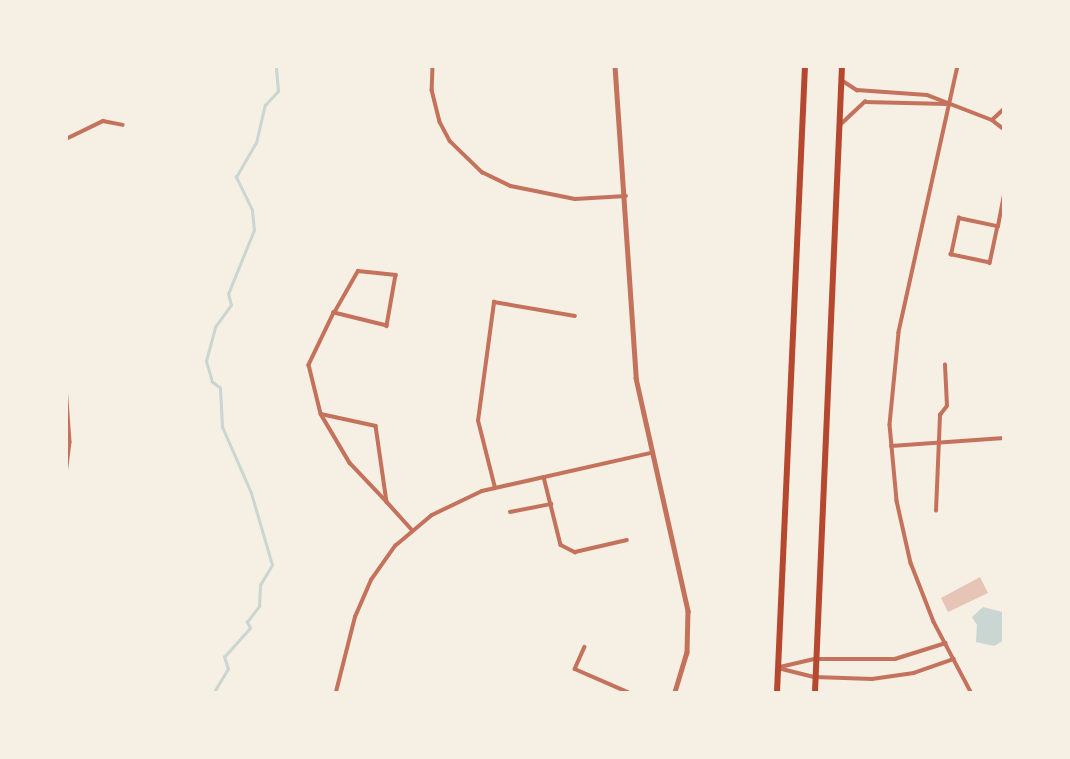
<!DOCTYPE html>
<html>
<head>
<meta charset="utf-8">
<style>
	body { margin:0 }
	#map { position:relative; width:1070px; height:759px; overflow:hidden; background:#f6efe4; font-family:"Exo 2",sans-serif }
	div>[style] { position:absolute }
	.water>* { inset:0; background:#c9d6d2 }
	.stream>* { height:2.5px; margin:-1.25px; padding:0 1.25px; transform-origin:1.25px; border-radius:1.25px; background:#c9d6d2 }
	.building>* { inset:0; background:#e6c5b7 }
	.minor>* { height:3.5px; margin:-1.75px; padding:0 1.75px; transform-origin:1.75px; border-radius:1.75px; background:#c5725c }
	.tertiary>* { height:4.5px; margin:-2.25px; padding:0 2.25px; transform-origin:2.25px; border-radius:2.25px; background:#c5725c }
	.trunk>* { height:6px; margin:-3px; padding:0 3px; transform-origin:3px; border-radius:3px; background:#b5482f }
	span { translate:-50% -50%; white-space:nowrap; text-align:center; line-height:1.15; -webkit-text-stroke:7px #f6efe4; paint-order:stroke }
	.frame { position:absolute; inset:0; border:68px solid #f6efe4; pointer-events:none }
</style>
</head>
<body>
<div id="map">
	<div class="water">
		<div style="clip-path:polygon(983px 607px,1002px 612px,1003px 641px,994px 646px,976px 642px,977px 625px,972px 617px)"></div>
	</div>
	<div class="stream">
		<div style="left:214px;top:692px;width:27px;rotate:-59deg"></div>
		<div style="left:228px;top:669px;width:13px;rotate:-108deg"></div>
		<div style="left:224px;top:657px;width:39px;rotate:-48deg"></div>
		<div style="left:250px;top:628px;width:7px;rotate:-117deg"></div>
		<div style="left:247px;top:622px;width:20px;rotate:-53deg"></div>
		<div style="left:259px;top:606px;width:21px;rotate:-87deg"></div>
		<div style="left:260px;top:585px;width:23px;rotate:-59deg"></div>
		<div style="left:272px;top:565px;width:75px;rotate:-106.3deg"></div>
		<div style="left:251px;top:493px;width:72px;rotate:-113.7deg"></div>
		<div style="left:222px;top:427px;width:39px;rotate:-93deg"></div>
		<div style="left:220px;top:388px;width:10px;rotate:-143deg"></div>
		<div style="left:212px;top:382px;width:22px;rotate:-106deg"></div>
		<div style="left:206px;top:361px;width:35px;rotate:-75deg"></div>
		<div style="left:215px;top:327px;width:27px;rotate:-54deg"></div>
		<div style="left:231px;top:305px;width:11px;rotate:-105deg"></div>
		<div style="left:228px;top:294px;width:69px;rotate:-67.9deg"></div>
		<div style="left:254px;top:230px;width:20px;rotate:-96deg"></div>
		<div style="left:252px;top:210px;width:37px;rotate:-116deg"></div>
		<div style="left:236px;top:177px;width:39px;rotate:-60deg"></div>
		<div style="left:256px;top:143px;width:39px;rotate:-77deg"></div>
		<div style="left:265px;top:105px;width:19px;rotate:-47deg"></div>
		<div style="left:278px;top:91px;width:25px;rotate:-95deg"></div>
	</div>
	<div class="building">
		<div style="clip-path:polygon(980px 577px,988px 593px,948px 612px,941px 598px)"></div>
	</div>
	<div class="minor">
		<div style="left:433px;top:66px;width:24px;rotate:92deg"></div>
		<div style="left:432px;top:90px;width:33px;rotate:76deg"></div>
		<div style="left:440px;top:122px;width:21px;rotate:62deg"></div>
		<div style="left:450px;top:141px;width:45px;rotate:44.1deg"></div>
		<div style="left:482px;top:172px;width:32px;rotate:26deg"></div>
		<div style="left:511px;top:186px;width:65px;rotate:11.5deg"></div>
		<div style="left:575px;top:199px;width:51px;rotate:-3.4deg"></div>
		<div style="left:958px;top:66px;width:273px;rotate:102.5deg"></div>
		<div style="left:899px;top:333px;width:92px;rotate:95.6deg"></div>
		<div style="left:890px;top:425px;width:76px;rotate:84.7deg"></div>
		<div style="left:897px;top:501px;width:64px;rotate:77.3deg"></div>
		<div style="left:911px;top:563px;width:63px;rotate:68.7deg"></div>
		<div style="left:934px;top:622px;width:79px;rotate:62.1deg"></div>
		<div style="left:843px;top:81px;width:17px;rotate:33deg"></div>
		<div style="left:857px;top:90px;width:70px;rotate:4.1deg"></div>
		<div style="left:927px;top:95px;width:70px;rotate:21deg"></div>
		<div style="left:992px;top:120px;width:16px;rotate:-43deg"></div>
		<div style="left:992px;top:120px;width:15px;rotate:37deg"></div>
		<div style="left:841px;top:124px;width:33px;rotate:-43deg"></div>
		<div style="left:865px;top:102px;width:82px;rotate:1.4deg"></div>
		<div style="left:66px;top:139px;width:41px;rotate:-25.9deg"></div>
		<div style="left:103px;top:121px;width:20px;rotate:11deg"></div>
		<div style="left:959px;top:218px;width:40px;rotate:12deg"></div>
		<div style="left:998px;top:226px;width:38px;rotate:102deg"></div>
		<div style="left:990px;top:263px;width:40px;rotate:-168deg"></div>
		<div style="left:951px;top:255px;width:38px;rotate:-78deg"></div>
		<div style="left:998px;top:226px;width:33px;rotate:-79deg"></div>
		<div style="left:358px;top:271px;width:38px;rotate:6deg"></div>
		<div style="left:396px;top:275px;width:52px;rotate:100deg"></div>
		<div style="left:387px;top:326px;width:55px;rotate:-166.2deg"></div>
		<div style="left:334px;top:313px;width:48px;rotate:-60.3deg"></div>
		<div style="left:334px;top:313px;width:58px;rotate:115.7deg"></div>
		<div style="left:309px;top:365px;width:50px;rotate:76.2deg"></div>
		<div style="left:321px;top:414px;width:57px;rotate:59.4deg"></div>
		<div style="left:350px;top:463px;width:54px;rotate:46.5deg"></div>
		<div style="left:66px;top:386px;width:56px;rotate:85.9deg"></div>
		<div style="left:70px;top:442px;width:33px;rotate:97deg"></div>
		<div style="left:321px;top:414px;width:56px;rotate:12.3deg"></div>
		<div style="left:376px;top:426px;width:77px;rotate:81.8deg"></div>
		<div style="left:387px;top:502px;width:38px;rotate:48deg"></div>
		<div style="left:891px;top:446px;width:113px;rotate:-4deg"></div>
		<div style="left:544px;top:477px;width:70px;rotate:76deg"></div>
		<div style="left:561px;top:545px;width:16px;rotate:27deg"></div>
		<div style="left:575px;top:552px;width:53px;rotate:-13deg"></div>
		<div style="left:495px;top:488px;width:69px;rotate:-104.2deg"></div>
		<div style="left:478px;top:421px;width:120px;rotate:-82.3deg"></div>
		<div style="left:494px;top:302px;width:82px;rotate:9.8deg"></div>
		<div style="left:936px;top:511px;width:96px;rotate:-87.6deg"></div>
		<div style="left:940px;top:415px;width:11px;rotate:-52deg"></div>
		<div style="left:947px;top:406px;width:41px;rotate:-92.8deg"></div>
		<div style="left:510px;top:512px;width:42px;rotate:-11deg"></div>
		<div style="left:585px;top:647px;width:24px;rotate:114deg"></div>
		<div style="left:575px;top:669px;width:58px;rotate:23.5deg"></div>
		<div style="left:780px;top:667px;width:37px;rotate:-13deg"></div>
		<div style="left:816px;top:659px;width:79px"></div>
		<div style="left:895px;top:659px;width:53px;rotate:-17.4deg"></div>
		<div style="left:778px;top:668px;width:38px;rotate:14deg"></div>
		<div style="left:815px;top:677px;width:57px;rotate:2deg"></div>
		<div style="left:872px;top:679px;width:42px;rotate:-8.1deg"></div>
		<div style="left:914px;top:673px;width:42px;rotate:-19.3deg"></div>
		<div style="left:336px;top:692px;width:77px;rotate:-75.8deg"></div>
		<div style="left:355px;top:617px;width:40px;rotate:-66.6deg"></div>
		<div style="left:371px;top:580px;width:42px;rotate:-54.8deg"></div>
		<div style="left:395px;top:546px;width:48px;rotate:-40deg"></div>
		<div style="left:432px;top:515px;width:55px;rotate:-25.6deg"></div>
		<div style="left:482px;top:491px;width:173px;rotate:-12.7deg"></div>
	</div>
	<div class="tertiary">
		<div style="left:615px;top:66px;width:313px;rotate:86.1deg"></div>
		<div style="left:636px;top:378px;width:239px;rotate:77.4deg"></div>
		<div style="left:688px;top:611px;width:41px;rotate:91.4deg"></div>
		<div style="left:687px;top:652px;width:42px;rotate:106.7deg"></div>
	</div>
	<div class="trunk">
		<div style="left:777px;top:692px;width:627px;rotate:-87.44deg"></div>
		<div style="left:815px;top:692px;width:627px;rotate:-87.53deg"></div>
	</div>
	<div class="frame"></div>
</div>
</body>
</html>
